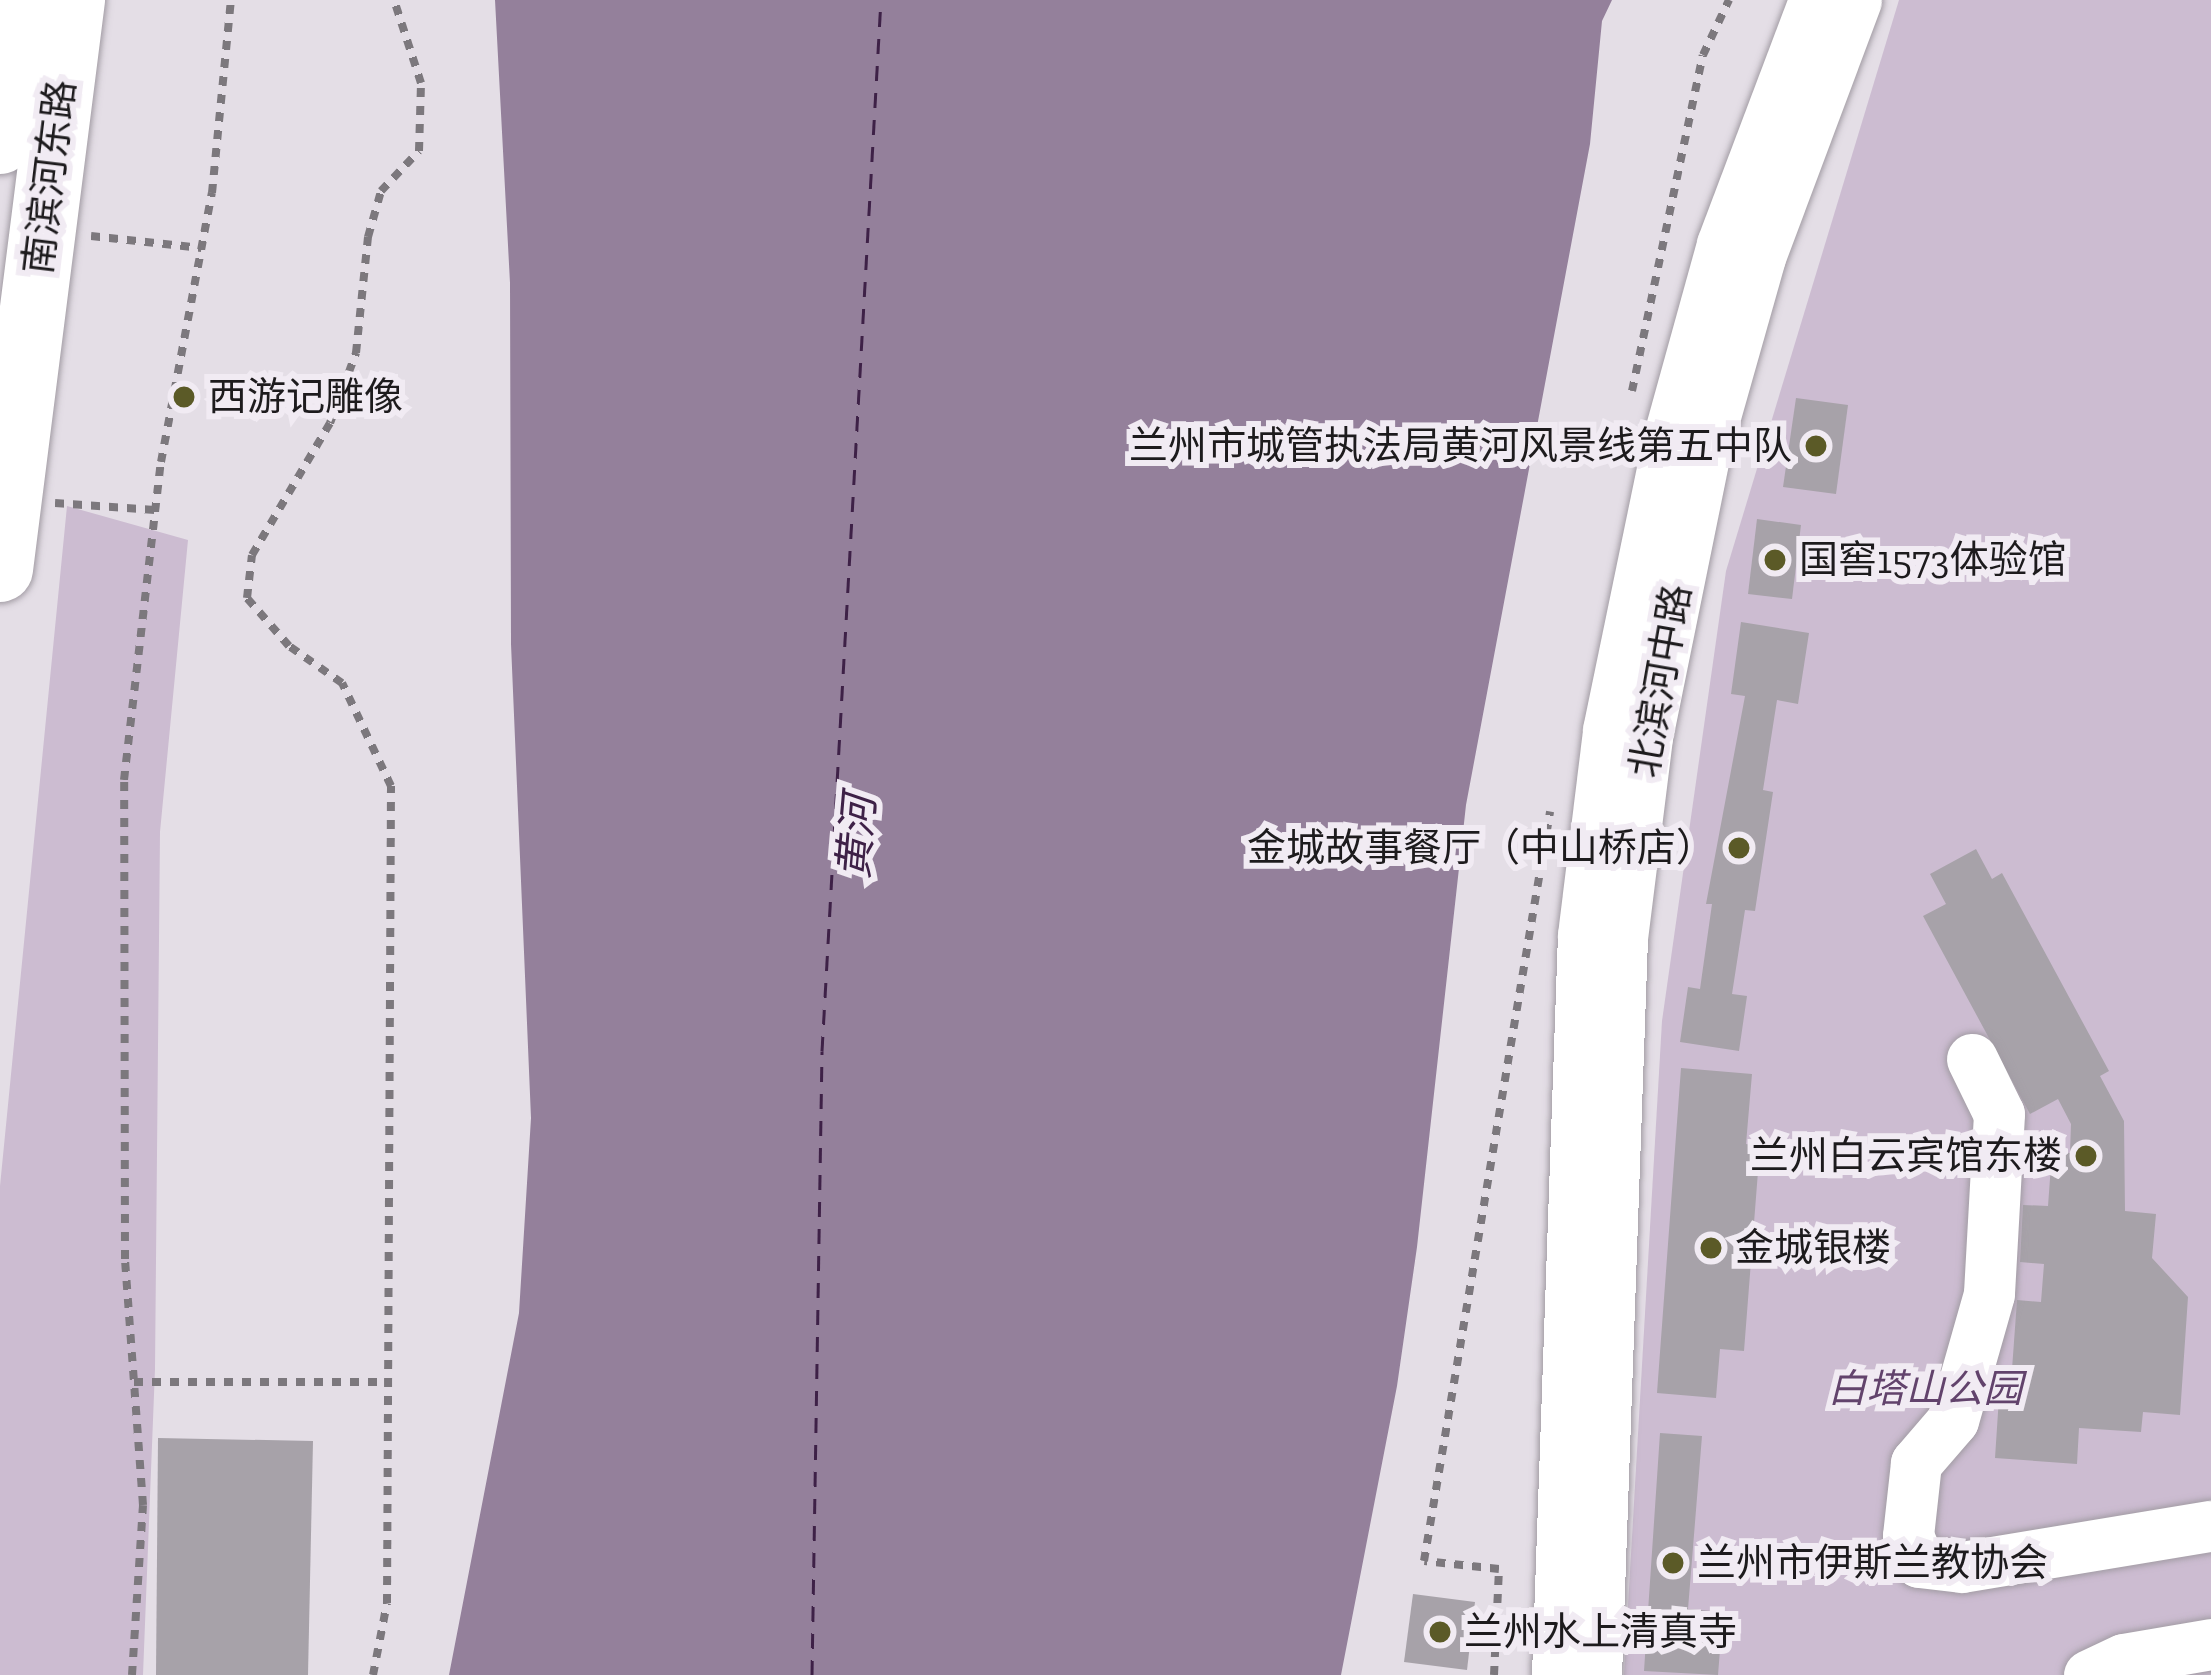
<!DOCTYPE html>
<html>
<head>
<meta charset="utf-8">
<style>
	body { margin:0 }
	#map { position:relative; width:2211px; height:1675px; overflow:hidden; background:#e4dee6; font-family:"Zilla Slab","Noto Sans SC",serif }
	div>[style] { position:absolute }
	.green>* { inset:0; background:#ccbcd1 }
	.water>* { inset:0; background:#94809b }
	.ferry>* { height:3px; margin-top:-1.5px; transform-origin:0; background:repeating-linear-gradient(90deg,#3e2147 0 15px,transparent 0 27px) }
	.building>* { inset:0; background:#a7a2a9 }
	.path>* { height:8px; margin-top:-4px; transform-origin:0; background:repeating-linear-gradient(90deg,#7c787d 0 9px,transparent 0 18px) }
	.roads { filter:drop-shadow(0 0 3px #a29ca4) drop-shadow(0 0 3px #a29ca4) }
	.minor>* { height:51px; margin:-25.5px; padding:0 25.5px; transform-origin:25.5px; border-radius:25.5px; background:#fff }
	.highway>* { height:66px; margin:-33px; padding:0 33px; transform-origin:33px; border-radius:33px; background:#fff }
	.dots>* { width:33px; height:33px; translate:-50% -50%; box-sizing:border-box; border:6px solid #f1ebf3; border-radius:50% }
	span { translate:-50% -50%; white-space:nowrap; text-align:center; line-height:1.15; -webkit-text-stroke:12px #f1ebf3; paint-order:stroke }
	.street-label { font-size:39px; color:#1d1b1d }
	.poi-label { font-size:39px; color:#1d1b1d }
	.left { translate:0 -50%; text-align:left }
	.right { translate:-100% -50%; text-align:right }
	.park-label { font-size:39px; color:#62436c; font-style:italic }
	.water-label { font-size:42px; color:#3e2147; font-style:italic }
</style>
</head>
<body>
<div id="map">
	<div class="green">
		<div style="clip-path:polygon(1899px 0,2211px 0,2211px 1675px,1624px 1675px,1662px 1021px,1726px 571px)"></div>
		<div style="clip-path:polygon(67px 506px,188px 540px,160px 832px,155px 1369px,143px 1675px,0 1675px,0 1186px)"></div>
	</div>
	<div class="water">
		<div style="clip-path:polygon(495px 0,1612px 0,1602px 21px,1590px 144px,1466px 805px,1417px 1247px,1397px 1386px,1341px 1675px,449px 1675px,519px 1313px,531px 1118px,511px 644px,510px 283px)"></div>
	</div>
	<div class="ferry">
		<div style="left:812px;top:1675px;width:624px;rotate:-89.08deg"></div>
		<div style="left:822px;top:1051px;width:1053px;rotate:-86.79deg"></div>
	</div>
	<div class="building">
		<div style="clip-path:polygon(1796px 398px,1848px 405px,1836px 494px,1783px 487px)"></div>
		<div style="clip-path:polygon(1757px 519px,1801px 525px,1792px 599px,1748px 594px)"></div>
		<div style="clip-path:polygon(1741px 622px,1809px 633px,1798px 704px,1777px 700px,1763px 790px,1773px 792px,1755px 911px,1745px 910px,1732px 994px,1747px 996px,1739px 1051px,1680px 1042px,1688px 987px,1700px 989px,1712px 904px,1706px 904px,1745px 696px,1731px 694px)"></div>
		<div style="clip-path:polygon(1976px 849px,1992px 879px,2002px 873px,2109px 1071px,2100px 1076px,2124px 1121px,2125px 1211px,2156px 1214px,2152px 1258px,2188px 1297px,2180px 1415px,2143px 1412px,2141px 1432px,2079px 1428px,2077px 1464px,1995px 1458px,2000px 1382px,2011px 1383px,2017px 1300px,2041px 1302px,2044px 1264px,2020px 1262px,2023px 1205px,2048px 1206px,2052px 1151px,2070px 1153px,2071px 1124px,2058px 1099px,2030px 1114px,1923px 916px,1946px 904px,1930px 874px)"></div>
		<div style="clip-path:polygon(1681px 1068px,1752px 1074px,1746px 1144px,1760px 1146px,1744px 1351px,1720px 1349px,1716px 1398px,1657px 1393px)"></div>
		<div style="clip-path:polygon(1660px 1433px,1702px 1436px,1688px 1609px,1723px 1612px,1718px 1675px,1644px 1671px)"></div>
		<div style="clip-path:polygon(158px 1438px,313px 1441px,308px 1675px,156px 1675px)"></div>
		<div style="clip-path:polygon(1413px 1594px,1475px 1602px,1467px 1670px,1404px 1662px)"></div>
	</div>
	<div class="path">
		<div style="left:91px;top:236px;width:111px;rotate:6.2deg"></div>
		<div style="left:1632px;top:391px;width:343px;rotate:-78.1deg"></div>
		<div style="left:1703px;top:55px;width:61px;rotate:-64.7deg"></div>
		<div style="left:55px;top:503px;width:100px;rotate:4deg"></div>
		<div style="left:134px;top:1382px;width:254px"></div>
		<div style="left:132px;top:1675px;width:170px;rotate:-86.3deg"></div>
		<div style="left:143px;top:1505px;width:247px;rotate:-94.2deg"></div>
		<div style="left:125px;top:1259px;width:479px;rotate:-90.1deg"></div>
		<div style="left:124px;top:780px;width:320px;rotate:-83.4deg"></div>
		<div style="left:161px;top:462px;width:274px;rotate:-79.3deg"></div>
		<div style="left:212px;top:193px;width:194px;rotate:-84.4deg"></div>
		<div style="left:373px;top:1675px;width:73px;rotate:-79deg"></div>
		<div style="left:387px;top:1603px;width:817px;rotate:-89.72deg"></div>
		<div style="left:391px;top:786px;width:114px;rotate:-115.4deg"></div>
		<div style="left:342px;top:683px;width:65px;rotate:-145.1deg"></div>
		<div style="left:289px;top:646px;width:64px;rotate:-131.2deg"></div>
		<div style="left:247px;top:598px;width:43px;rotate:-83.4deg"></div>
		<div style="left:252px;top:555px;width:153px;rotate:-59.4deg"></div>
		<div style="left:330px;top:423px;width:75px;rotate:-69.6deg"></div>
		<div style="left:356px;top:353px;width:117px;rotate:-84.1deg"></div>
		<div style="left:368px;top:237px;width:48px;rotate:-74.2deg"></div>
		<div style="left:381px;top:191px;width:55px;rotate:-46.5deg"></div>
		<div style="left:419px;top:151px;width:68px;rotate:-88.3deg"></div>
		<div style="left:421px;top:83px;width:87px;rotate:-108deg"></div>
		<div style="left:1494px;top:1675px;width:106px;rotate:-87.3deg"></div>
		<div style="left:1499px;top:1569px;width:75px;rotate:-173.9deg"></div>
		<div style="left:1424px;top:1561px;width:760px;rotate:-80.45deg"></div>
	</div>
	<div class="roads">
		<div class="minor">
			<div style="left:1972px;top:1059px;width:61px;rotate:63.9deg"></div>
			<div style="left:1999px;top:1114px;width:180px;rotate:93.2deg"></div>
			<div style="left:1989px;top:1294px;width:131px;rotate:105.9deg"></div>
			<div style="left:1953px;top:1420px;width:57px;rotate:130.7deg"></div>
			<div style="left:1916px;top:1463px;width:73px;rotate:96.3deg"></div>
			<div style="left:1908px;top:1536px;width:28px;rotate:67deg"></div>
			<div style="left:1919px;top:1562px;width:43px;rotate:6.6deg"></div>
			<div style="left:1962px;top:1567px;width:252px;rotate:-9.4deg"></div>
			<div style="left:1557px;top:1675px;width:740px;rotate:-87.99deg"></div>
			<div style="left:1583px;top:935px;width:207px;rotate:-83deg"></div>
			<div style="left:1608px;top:730px;width:297px;rotate:-78.3deg"></div>
			<div style="left:1668px;top:439px;width:202px;rotate:-74.5deg"></div>
			<div style="left:1722px;top:244px;width:261px;rotate:-69.3deg"></div>
			<div style="left:1596px;top:1675px;width:737px;rotate:-87.98deg"></div>
			<div style="left:1622px;top:938px;width:203px;rotate:-82.9deg"></div>
			<div style="left:1647px;top:737px;width:295px;rotate:-78.5deg"></div>
			<div style="left:1706px;top:448px;width:198px;rotate:-74.2deg"></div>
			<div style="left:1760px;top:257px;width:274px;rotate:-69.5deg"></div>
			<div style="left:2089px;top:1675px;width:38px;rotate:-25deg"></div>
			<div style="left:2124px;top:1659px;width:88px;rotate:-9.8deg"></div>
		</div>
		<div class="highway">
			<div style="left:0;top:141px;width:143px;rotate:-81.5deg"></div>
			<div style="left:0;top:569px;width:574px;rotate:-82.79deg"></div>
		</div>
	</div>
	<div class="dots">
		<div style="left:184px;top:397px;background:#5b5a27"></div>
		<div style="left:1816px;top:446px;background:#5b5a27"></div>
		<div style="left:1775px;top:560px;background:#5b5a27"></div>
		<div style="left:1739px;top:848px;background:#5b5a27"></div>
		<div style="left:2086px;top:1156px;background:#5b5a27"></div>
		<div style="left:1711px;top:1248px;background:#5b5a27"></div>
		<div style="left:1673px;top:1563px;background:#5b5a27"></div>
		<div style="left:1440px;top:1632px;background:#5b5a27"></div>
	</div>
	<div class="street-label">
		<span style="left:50px;top:177px;rotate:-83deg">南滨河东路</span>
		<span style="left:1661px;top:681px;rotate:-80deg">北滨河中路</span>
	</div>
	<div class="poi-label">
		<span class="left" style="left:208px;top:397px">西游记雕像</span>
		<span class="right" style="left:1792px;top:446px">兰州市城管执法局黄河风景线第五中队</span>
		<span class="left" style="left:1799px;top:560px">国窖1573体验馆</span>
		<span class="right" style="left:1715px;top:848px">金城故事餐厅（中山桥店）</span>
		<span class="right" style="left:2062px;top:1156px">兰州白云宾馆东楼</span>
		<span class="left" style="left:1735px;top:1248px">金城银楼</span>
		<span class="left" style="left:1697px;top:1563px">兰州市伊斯兰教协会</span>
		<span class="left" style="left:1464px;top:1632px">兰州水上清真寺</span>
	</div>
	<div class="park-label">
		<span style="left:1925px;top:1389px">白塔山公园</span>
	</div>
	<div class="water-label">
		<span style="left:857px;top:837px;rotate:-85deg">黄河</span>
	</div>
</div>
</body>
</html>
